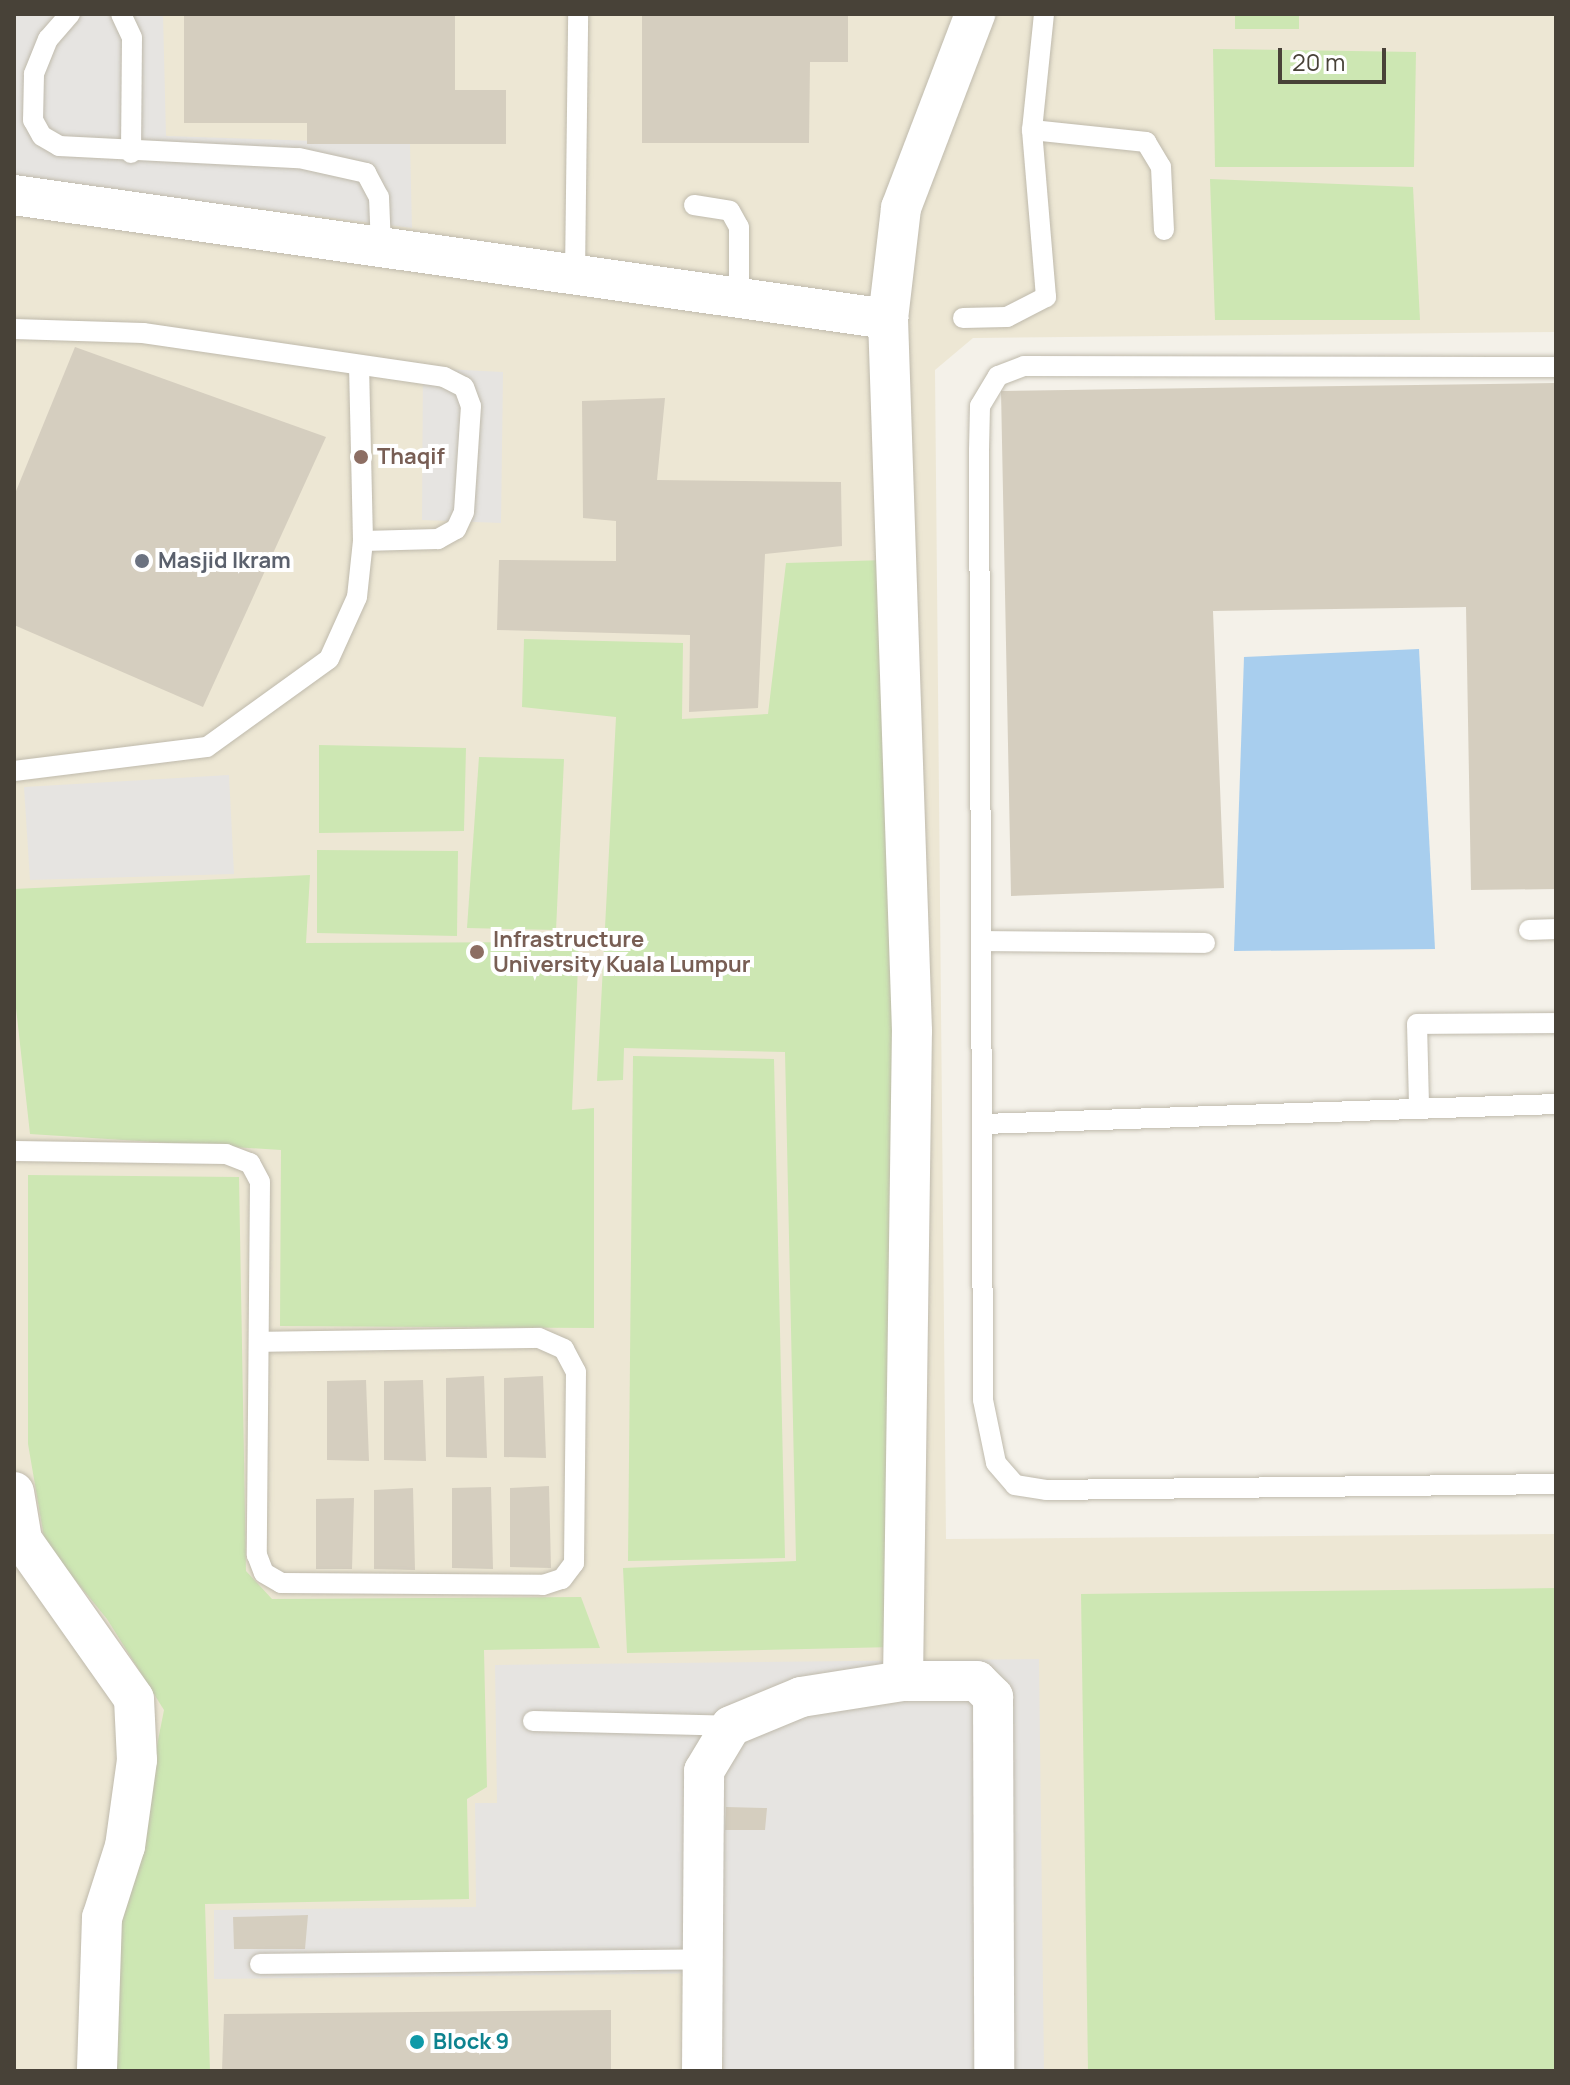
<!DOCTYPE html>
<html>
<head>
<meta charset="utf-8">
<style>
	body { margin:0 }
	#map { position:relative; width:1570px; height:2085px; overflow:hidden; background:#f4f1e9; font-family:Manrope,sans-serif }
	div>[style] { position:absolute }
	.education>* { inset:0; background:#ede7d4 }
	.green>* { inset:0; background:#cde7b3 }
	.parking>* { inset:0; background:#e6e4e1 }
	.water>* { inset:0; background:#a8ceee }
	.building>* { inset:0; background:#d5cebf }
	.roads { filter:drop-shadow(0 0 2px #bfbaac) drop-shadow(0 0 2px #bfbaac) }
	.lane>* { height:20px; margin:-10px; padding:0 10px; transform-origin:10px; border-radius:10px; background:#fff }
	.street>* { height:40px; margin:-20px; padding:0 20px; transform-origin:20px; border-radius:20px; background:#fff }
	.dots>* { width:22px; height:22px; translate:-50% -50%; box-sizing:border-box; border:4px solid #fff; border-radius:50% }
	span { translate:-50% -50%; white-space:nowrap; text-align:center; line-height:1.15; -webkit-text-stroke:8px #fff; paint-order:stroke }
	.education-label { font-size:22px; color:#785e54; font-weight:700 }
	.left { translate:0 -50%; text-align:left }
	.worship-label { font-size:22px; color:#5b616d; font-weight:700 }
	.culture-label { font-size:22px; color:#0d838f; font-weight:700 }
	.frame { position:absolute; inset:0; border:16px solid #484238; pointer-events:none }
	.scale { position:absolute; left:1278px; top:48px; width:108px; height:36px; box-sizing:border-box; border:4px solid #484238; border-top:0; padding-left:10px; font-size:24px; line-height:28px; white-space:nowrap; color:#484238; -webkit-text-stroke:6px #fff; paint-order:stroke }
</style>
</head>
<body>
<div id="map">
	<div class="education">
		<div style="clip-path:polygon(14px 14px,1556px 14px,1556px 332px,973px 338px,935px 370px,946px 1539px,1556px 1534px,1556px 2071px,14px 2071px)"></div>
	</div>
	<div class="green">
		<div style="clip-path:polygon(1235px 14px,1299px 14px,1299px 29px,1235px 29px)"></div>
		<div style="clip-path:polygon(1213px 49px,1416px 52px,1414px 167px,1215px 167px)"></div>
		<div style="clip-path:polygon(1210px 179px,1413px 187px,1420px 320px,1215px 320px)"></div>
		<div style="clip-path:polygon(886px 560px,900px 1172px,894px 1647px,627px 1653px,623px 1568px,796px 1561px,785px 1052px,624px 1048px,623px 1080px,597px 1081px,616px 717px,522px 707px,524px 639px,683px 643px,682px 719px,768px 714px,786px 563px)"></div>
		<div style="clip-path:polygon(319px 745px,466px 748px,464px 831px,319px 833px)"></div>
		<div style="clip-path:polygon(479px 757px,564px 759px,556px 930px,467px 928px)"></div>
		<div style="clip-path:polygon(317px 850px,458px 851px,457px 936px,317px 933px)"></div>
		<div style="clip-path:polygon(310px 875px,306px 943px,579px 942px,572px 1110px,594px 1108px,594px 1328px,280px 1326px,281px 1150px,30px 1134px,14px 990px,14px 889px)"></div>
		<div style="clip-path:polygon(633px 1056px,774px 1059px,785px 1558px,628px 1561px)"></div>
		<div style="clip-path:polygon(28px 1175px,239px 1177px,246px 1571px,272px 1599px,581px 1597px,600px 1648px,484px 1650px,487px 1787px,467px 1799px,469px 1899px,205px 1904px,210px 2071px,116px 2071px,117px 1947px,164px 1710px,107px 1619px,45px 1543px,28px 1444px)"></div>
		<div style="clip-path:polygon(1556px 1588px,1556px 2071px,1088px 2071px,1081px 1594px)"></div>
	</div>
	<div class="parking">
		<div style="clip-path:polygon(14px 14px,163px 14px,166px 136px,410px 144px,412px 228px,14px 178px)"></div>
		<div style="clip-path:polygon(423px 368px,503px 372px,501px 523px,422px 520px)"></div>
		<div style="clip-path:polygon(229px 775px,234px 874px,30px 880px,24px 787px)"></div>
		<div style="clip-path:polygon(1039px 1659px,1044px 2071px,723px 2071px,721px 1973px,214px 1979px,214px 1910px,476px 1907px,475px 1803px,497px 1803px,495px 1665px)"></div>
	</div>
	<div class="water">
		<div style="clip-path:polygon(1419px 649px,1435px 949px,1234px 951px,1244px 657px)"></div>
	</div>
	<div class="building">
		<div style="clip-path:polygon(184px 14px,455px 14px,455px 90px,506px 90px,506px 144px,307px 144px,307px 123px,184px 123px)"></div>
		<div style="clip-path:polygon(642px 14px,848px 14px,848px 62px,810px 62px,809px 143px,642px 143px)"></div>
		<div style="clip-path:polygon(75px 347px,326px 437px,203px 707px,14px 625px,14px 496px)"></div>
		<div style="clip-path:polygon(1556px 383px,1556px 889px,1471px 890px,1466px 607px,1213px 611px,1224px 888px,1011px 896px,1001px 391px)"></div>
		<div style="clip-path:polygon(665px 398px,657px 480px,841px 482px,842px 546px,765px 554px,758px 708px,689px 712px,690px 635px,497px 630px,499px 560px,616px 561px,616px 521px,583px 518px,582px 401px)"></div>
		<div style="clip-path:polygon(484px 1376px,487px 1458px,446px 1457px,446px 1378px)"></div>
		<div style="clip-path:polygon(543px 1376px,546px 1458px,504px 1457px,504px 1378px)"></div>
		<div style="clip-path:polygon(366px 1380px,369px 1461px,327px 1460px,327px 1381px)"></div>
		<div style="clip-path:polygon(423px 1380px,426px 1461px,384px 1460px,384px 1381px)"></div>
		<div style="clip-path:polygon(549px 1486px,551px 1568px,510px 1567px,510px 1488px)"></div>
		<div style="clip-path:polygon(491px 1487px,493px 1569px,452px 1568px,452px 1488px)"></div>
		<div style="clip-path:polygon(413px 1488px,415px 1570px,374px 1569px,374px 1490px)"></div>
		<div style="clip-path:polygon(354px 1498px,352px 1569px,316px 1569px,316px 1499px)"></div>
		<div style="clip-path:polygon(726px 1807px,767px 1808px,765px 1830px,725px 1830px)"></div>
		<div style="clip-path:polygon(308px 1915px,305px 1949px,234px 1949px,233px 1917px)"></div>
		<div style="clip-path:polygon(611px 2010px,611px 2071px,222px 2071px,224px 2014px)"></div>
	</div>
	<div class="roads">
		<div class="lane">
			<div style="left:70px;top:14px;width:33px;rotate:131deg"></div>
			<div style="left:48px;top:39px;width:38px;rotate:112deg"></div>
			<div style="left:34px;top:74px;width:46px;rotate:91.2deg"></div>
			<div style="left:33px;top:120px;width:18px;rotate:61deg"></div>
			<div style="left:42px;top:136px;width:20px;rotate:30deg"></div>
			<div style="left:59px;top:146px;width:240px;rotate:2.9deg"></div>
			<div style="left:299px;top:158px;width:69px;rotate:12.6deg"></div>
			<div style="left:366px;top:173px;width:27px;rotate:62deg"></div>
			<div style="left:379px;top:197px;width:49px;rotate:87.7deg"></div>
			<div style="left:121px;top:14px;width:26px;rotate:65deg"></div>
			<div style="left:132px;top:38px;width:115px;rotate:90.5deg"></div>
			<div style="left:1032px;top:130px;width:117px;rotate:-84.1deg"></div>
			<div style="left:694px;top:205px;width:36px;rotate:9deg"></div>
			<div style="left:730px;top:211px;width:18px;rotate:61deg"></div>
			<div style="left:739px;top:227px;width:70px;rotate:90deg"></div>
			<div style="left:575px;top:274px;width:260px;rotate:-89.3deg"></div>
			<div style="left:963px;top:318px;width:44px;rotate:-1.3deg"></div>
			<div style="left:1007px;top:317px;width:44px;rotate:-27.1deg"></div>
			<div style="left:1046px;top:297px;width:168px;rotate:-94.8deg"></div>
			<div style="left:1032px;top:130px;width:115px;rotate:6deg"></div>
			<div style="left:1146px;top:142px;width:29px;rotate:59deg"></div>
			<div style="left:1161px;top:167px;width:63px;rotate:87.3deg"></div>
			<div style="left:14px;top:329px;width:129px;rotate:1.8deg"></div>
			<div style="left:143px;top:333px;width:304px;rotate:8.3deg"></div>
			<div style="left:444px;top:377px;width:22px;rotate:27deg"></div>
			<div style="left:464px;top:387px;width:20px;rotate:70deg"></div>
			<div style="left:471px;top:406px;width:106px;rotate:93.8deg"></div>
			<div style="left:464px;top:512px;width:19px;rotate:115deg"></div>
			<div style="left:456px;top:529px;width:21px;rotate:151deg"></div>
			<div style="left:438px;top:539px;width:75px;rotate:178.5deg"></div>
			<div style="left:1556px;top:367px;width:532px;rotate:-179.89deg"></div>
			<div style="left:1024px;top:366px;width:28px;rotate:159deg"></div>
			<div style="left:998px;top:376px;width:35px;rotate:121deg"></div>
			<div style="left:980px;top:406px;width:44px;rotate:91.3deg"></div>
			<div style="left:979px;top:450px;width:950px;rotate:89.76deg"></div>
			<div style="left:983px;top:1400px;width:64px;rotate:78.3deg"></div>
			<div style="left:996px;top:1463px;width:29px;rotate:49deg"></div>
			<div style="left:1015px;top:1485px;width:31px;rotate:9deg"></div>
			<div style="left:1046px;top:1490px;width:510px;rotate:-0.67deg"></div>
			<div style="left:14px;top:771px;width:194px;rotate:-7.1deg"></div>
			<div style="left:207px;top:747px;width:150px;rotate:-35.8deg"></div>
			<div style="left:329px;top:659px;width:68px;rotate:-65.7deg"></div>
			<div style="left:357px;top:597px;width:56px;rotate:-83.9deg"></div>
			<div style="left:363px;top:541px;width:171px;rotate:-91.3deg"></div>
			<div style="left:1529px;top:930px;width:27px;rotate:-2deg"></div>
			<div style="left:986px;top:941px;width:219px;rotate:0.5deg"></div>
			<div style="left:1419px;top:1105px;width:81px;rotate:-91.4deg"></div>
			<div style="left:1417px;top:1024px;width:139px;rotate:-0.4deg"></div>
			<div style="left:984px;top:1124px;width:572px;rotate:-2deg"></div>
			<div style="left:14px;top:1151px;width:212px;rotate:0.8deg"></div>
			<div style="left:226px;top:1154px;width:26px;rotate:21deg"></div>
			<div style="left:250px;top:1163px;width:21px;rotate:62deg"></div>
			<div style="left:260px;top:1182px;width:373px;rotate:90.5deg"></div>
			<div style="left:257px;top:1555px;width:19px;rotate:69deg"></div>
			<div style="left:264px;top:1573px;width:20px;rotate:30deg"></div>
			<div style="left:281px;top:1583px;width:262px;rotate:0.4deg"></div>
			<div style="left:543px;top:1585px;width:20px;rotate:-18deg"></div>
			<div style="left:562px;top:1579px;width:20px;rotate:-53deg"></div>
			<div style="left:574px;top:1563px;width:191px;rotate:-89.4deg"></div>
			<div style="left:576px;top:1372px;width:26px;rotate:-118deg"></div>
			<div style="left:564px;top:1349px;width:27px;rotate:-156deg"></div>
			<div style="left:539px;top:1338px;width:280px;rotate:179.2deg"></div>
			<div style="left:533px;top:1721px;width:198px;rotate:1.4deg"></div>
			<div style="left:260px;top:1964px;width:443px;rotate:-0.6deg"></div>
		</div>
		<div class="street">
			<div style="left:14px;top:195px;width:883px;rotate:8.08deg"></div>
			<div style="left:14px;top:1492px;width:49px;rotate:80.5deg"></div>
			<div style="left:22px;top:1540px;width:194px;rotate:54.8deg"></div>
			<div style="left:134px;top:1699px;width:61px;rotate:87.2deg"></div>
			<div style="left:137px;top:1760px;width:87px;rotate:97.9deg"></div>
			<div style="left:125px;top:1846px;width:76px;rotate:107.7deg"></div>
			<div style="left:102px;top:1918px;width:153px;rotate:91.9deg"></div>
			<div style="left:903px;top:1681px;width:650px;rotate:-89.21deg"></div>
			<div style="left:912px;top:1031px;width:712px;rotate:-91.93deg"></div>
			<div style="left:888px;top:319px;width:112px;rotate:-83.3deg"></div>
			<div style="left:901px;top:208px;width:208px;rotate:-69.1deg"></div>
			<div style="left:702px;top:2071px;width:300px;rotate:-89.6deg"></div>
			<div style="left:704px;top:1771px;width:52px;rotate:-59deg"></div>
			<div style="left:731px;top:1726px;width:76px;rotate:-22.5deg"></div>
			<div style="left:801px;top:1697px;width:103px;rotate:-8.9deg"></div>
			<div style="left:903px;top:1681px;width:74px"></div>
			<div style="left:977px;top:1681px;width:23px;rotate:45deg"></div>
			<div style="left:993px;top:1697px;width:374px;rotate:89.8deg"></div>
		</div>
	</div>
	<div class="dots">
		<div style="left:361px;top:457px;background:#8d6e63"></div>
		<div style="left:142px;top:561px;background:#6b7280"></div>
		<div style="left:477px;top:952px;background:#8d6e63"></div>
		<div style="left:417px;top:2042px;background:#0f9aa8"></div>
	</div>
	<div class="education-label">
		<span class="left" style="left:377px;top:457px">Thaqif</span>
		<span class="left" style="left:493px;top:952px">Infrastructure<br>University Kuala Lumpur</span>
	</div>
	<div class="worship-label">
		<span class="left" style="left:158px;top:561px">Masjid Ikram</span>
	</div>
	<div class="culture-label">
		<span class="left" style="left:433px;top:2042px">Block 9</span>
	</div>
	<div class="frame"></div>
	<div class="scale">20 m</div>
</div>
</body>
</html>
